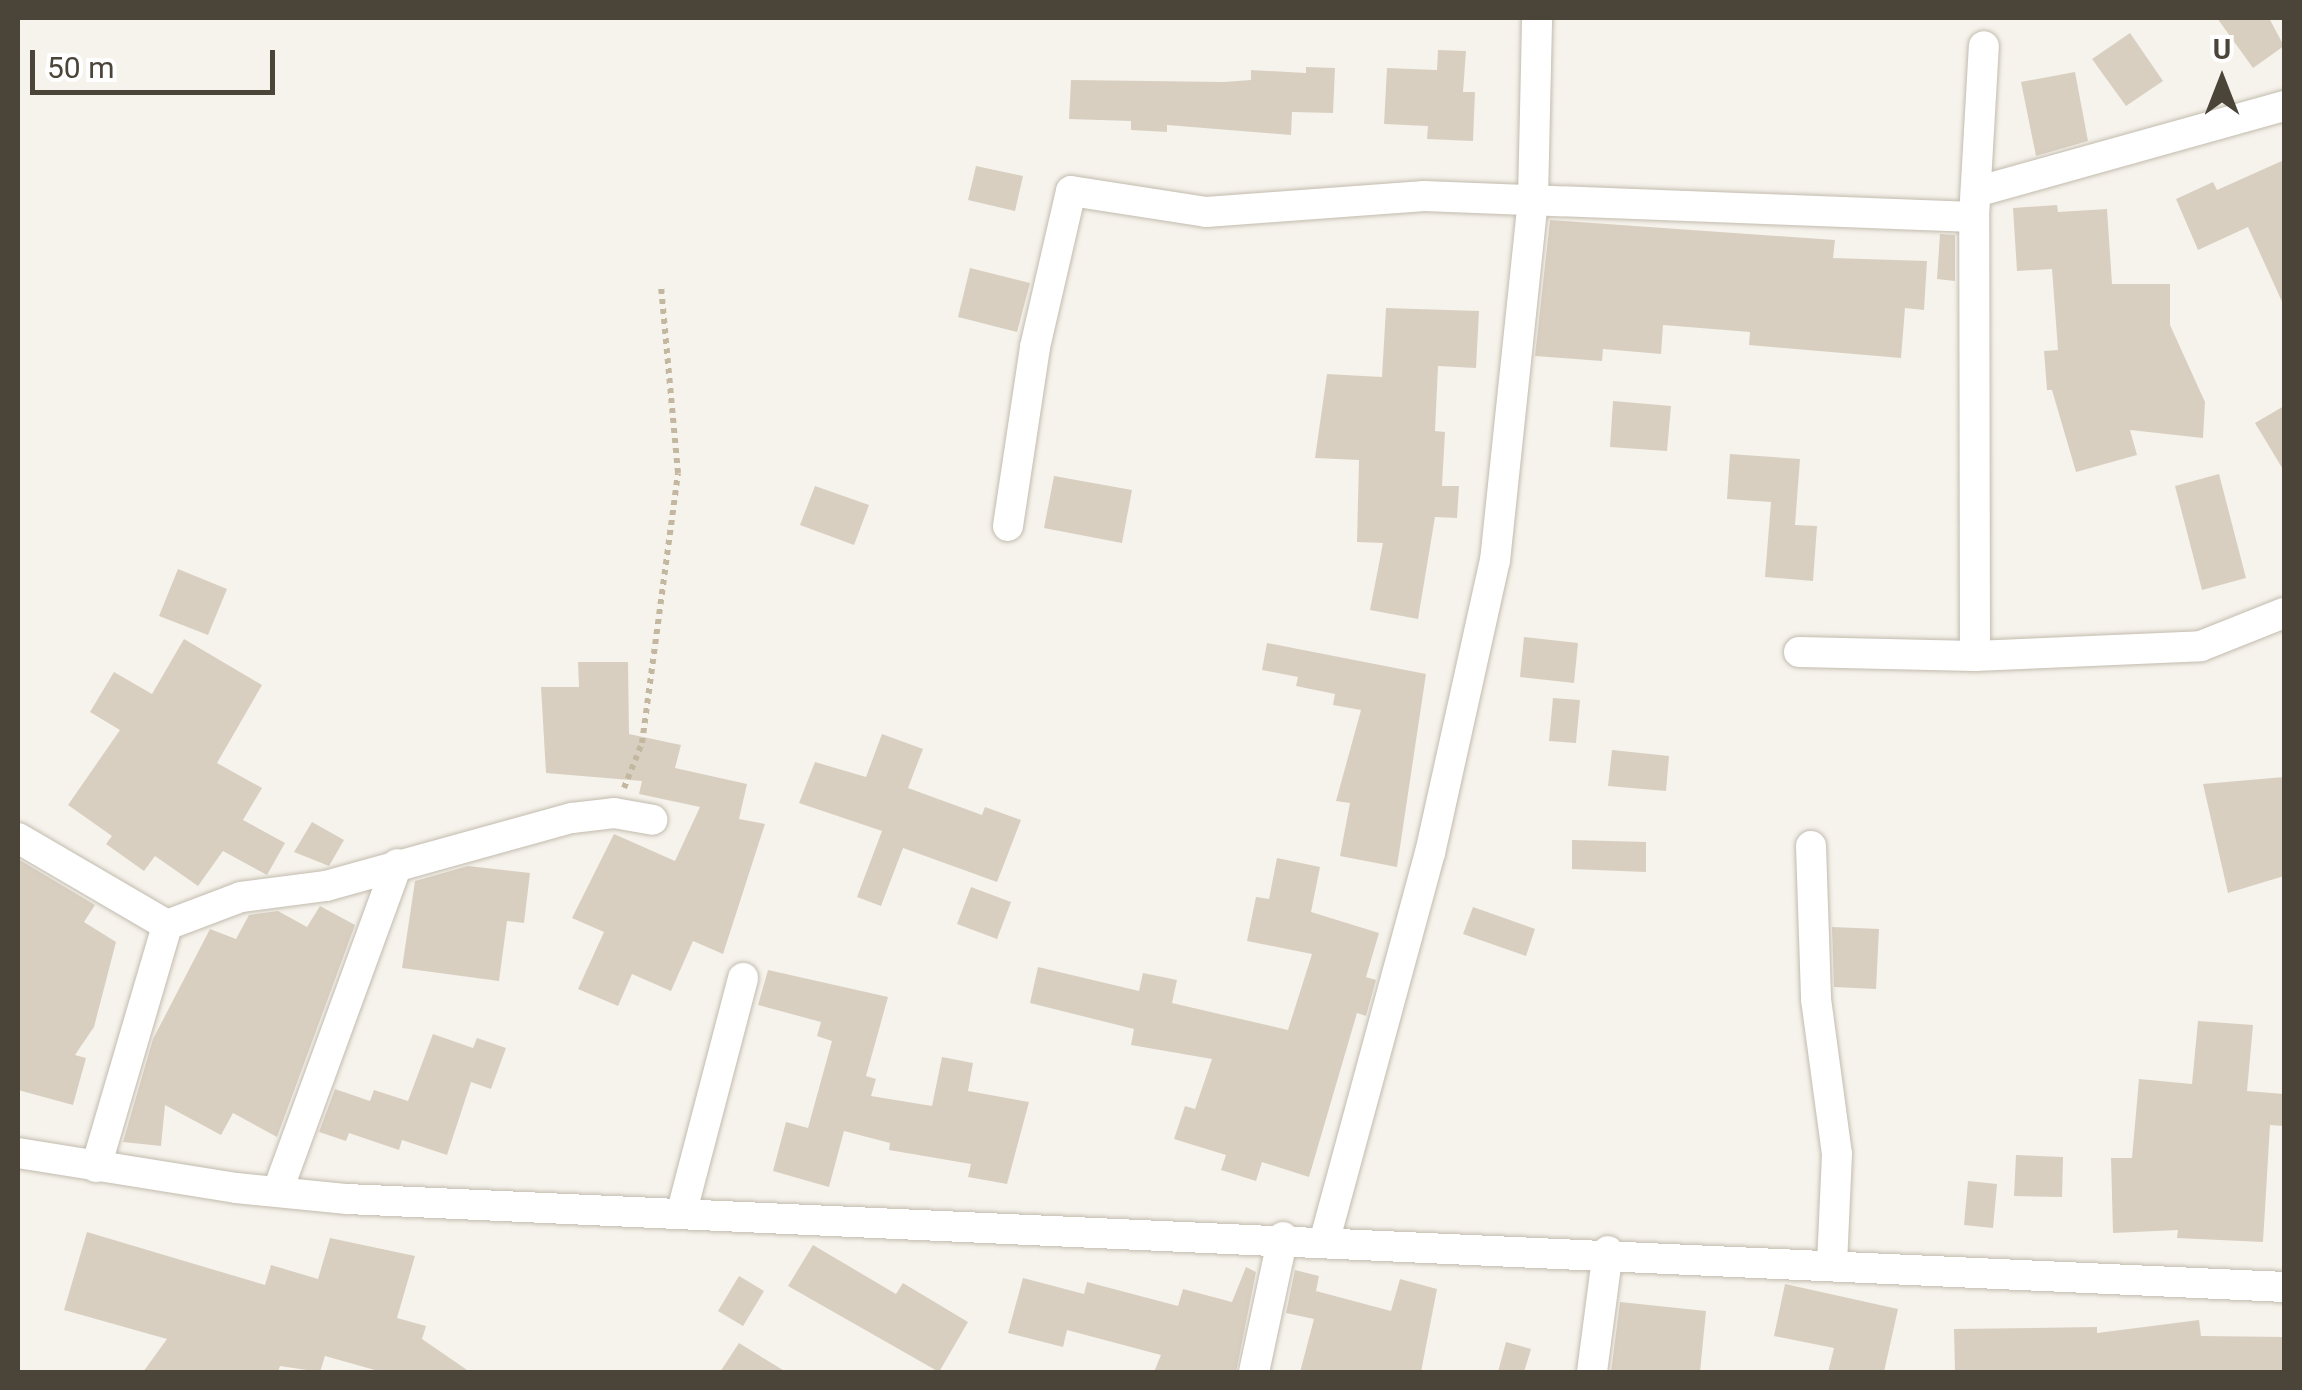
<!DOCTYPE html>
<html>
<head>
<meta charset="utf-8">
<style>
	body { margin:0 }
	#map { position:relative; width:2302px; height:1390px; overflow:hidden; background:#f6f3ec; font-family:Roboto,sans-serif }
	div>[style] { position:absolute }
	.building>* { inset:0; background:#d8cfc1 }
	.path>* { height:6px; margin-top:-3px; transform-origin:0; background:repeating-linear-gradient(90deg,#c4b79f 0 5px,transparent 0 10px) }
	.roads { filter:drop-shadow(0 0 2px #c2bbae) drop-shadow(0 0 2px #c2bbae) }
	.minor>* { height:30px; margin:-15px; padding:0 15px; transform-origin:15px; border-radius:15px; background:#fff }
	span { translate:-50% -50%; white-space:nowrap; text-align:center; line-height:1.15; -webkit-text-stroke:10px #fff; paint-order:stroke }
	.frame { position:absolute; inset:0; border:20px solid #4b4439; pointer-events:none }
	.north { position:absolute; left:2172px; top:30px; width:100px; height:100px; -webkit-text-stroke:8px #fff; paint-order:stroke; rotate:0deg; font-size:28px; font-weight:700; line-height:40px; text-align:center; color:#4b4439 }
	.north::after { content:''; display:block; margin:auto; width:35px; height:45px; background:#4b4439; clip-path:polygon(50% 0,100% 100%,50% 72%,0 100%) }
	.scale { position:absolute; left:30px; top:50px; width:245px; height:45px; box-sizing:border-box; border:5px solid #4b4439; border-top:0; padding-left:12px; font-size:30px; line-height:35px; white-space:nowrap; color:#4b4439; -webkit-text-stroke:8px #fff; paint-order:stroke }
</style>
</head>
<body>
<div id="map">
	<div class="building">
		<div style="clip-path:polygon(2217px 18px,2269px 18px,2284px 46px,2253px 68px)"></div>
		<div style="clip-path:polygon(2130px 33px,2163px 81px,2126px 106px,2092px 59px)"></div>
		<div style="clip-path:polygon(1438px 50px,1466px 51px,1463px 92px,1475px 92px,1473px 141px,1427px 139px,1428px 126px,1384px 124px,1387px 68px,1437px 70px)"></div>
		<div style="clip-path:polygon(1306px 67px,1335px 68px,1333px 113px,1292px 112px,1291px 135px,1167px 125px,1167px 132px,1131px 130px,1131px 121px,1069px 119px,1071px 80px,1224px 82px,1251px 80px,1251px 70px,1306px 73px)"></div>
		<div style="clip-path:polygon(2075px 72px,2088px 141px,2036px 156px,2021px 82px)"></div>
		<div style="clip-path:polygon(2284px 160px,2284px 306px,2248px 227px,2198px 250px,2176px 199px,2213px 182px,2217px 190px)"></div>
		<div style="clip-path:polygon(976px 166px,1023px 176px,1015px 211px,968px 200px)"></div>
		<div style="clip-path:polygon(2057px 205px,2058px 212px,2107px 209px,2112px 284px,2170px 284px,2170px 325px,2205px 402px,2203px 438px,2130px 430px,2137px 455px,2076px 472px,2052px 390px,2047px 390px,2044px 351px,2058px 350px,2052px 269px,2017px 271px,2013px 208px)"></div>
		<div style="clip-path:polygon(1550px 220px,1835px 240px,1833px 258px,1927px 261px,1924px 310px,1905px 308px,1901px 358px,1749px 345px,1750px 332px,1663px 325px,1661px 354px,1603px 349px,1602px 361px,1535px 356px)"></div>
		<div style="clip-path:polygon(1940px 234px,1955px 235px,1955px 281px,1937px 279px)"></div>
		<div style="clip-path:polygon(970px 268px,1030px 283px,1017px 332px,958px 317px)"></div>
		<div style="clip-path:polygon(1386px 308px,1479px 311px,1476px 368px,1438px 366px,1435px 431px,1445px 432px,1442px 486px,1459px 486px,1457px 518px,1435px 517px,1418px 619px,1370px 610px,1383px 543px,1357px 542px,1359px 460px,1315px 458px,1327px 374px,1382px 377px)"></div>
		<div style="clip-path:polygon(1613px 401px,1671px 406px,1667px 451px,1610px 447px)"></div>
		<div style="clip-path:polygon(2284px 406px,2284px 471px,2255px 423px)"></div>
		<div style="clip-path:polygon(1730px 454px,1800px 459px,1795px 525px,1817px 526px,1813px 581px,1765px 577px,1771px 502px,1727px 499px)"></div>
		<div style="clip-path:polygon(2219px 474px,2246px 578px,2202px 590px,2175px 486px)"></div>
		<div style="clip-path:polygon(1054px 476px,1132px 490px,1122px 543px,1044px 528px)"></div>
		<div style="clip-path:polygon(815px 486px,869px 505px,854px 545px,800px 525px)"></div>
		<div style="clip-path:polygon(178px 569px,227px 589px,208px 635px,159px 616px)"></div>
		<div style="clip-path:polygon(1524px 637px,1578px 643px,1574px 683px,1520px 677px)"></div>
		<div style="clip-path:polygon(184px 639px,262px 685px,217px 763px,262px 788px,243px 820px,285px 843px,267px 875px,223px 851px,198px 886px,155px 856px,144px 871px,106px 844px,112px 836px,68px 805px,120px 730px,90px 712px,114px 672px,152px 694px)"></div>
		<div style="clip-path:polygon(1267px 643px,1426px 674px,1397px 867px,1340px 856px,1350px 803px,1336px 801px,1361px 710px,1333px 705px,1335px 694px,1296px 686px,1298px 677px,1262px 670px)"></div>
		<div style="clip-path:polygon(578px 662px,628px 662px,629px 734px,681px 745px,675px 768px,747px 784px,739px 819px,765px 824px,723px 954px,693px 941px,671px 991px,632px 974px,618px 1006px,578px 989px,604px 932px,572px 918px,614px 834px,675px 861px,700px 807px,639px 794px,642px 781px,546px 773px,541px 687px,579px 687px)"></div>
		<div style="clip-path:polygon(1553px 698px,1580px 700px,1576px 743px,1549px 741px)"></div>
		<div style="clip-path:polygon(882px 734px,923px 749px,908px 788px,982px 815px,985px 807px,1021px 820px,997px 882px,903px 848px,881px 906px,857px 897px,882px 831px,799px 803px,815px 762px,866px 777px)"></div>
		<div style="clip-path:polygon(1612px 750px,1669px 756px,1666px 791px,1608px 786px)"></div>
		<div style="clip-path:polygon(2284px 777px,2284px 876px,2228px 893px,2203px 784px)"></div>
		<div style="clip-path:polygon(312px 822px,344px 840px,329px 866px,294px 852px)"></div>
		<div style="clip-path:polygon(1572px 840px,1646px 842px,1646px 872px,1572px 869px)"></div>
		<div style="clip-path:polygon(1277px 858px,1320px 867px,1311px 912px,1379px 933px,1366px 977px,1376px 980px,1366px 1016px,1357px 1013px,1309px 1177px,1262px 1162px,1256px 1181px,1221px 1170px,1226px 1155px,1174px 1139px,1185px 1106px,1195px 1109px,1212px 1059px,1131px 1045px,1134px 1029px,1030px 1003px,1038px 967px,1139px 991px,1143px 973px,1177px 980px,1172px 1003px,1288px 1030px,1312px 954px,1247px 941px,1256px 897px,1269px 899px)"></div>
		<div style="clip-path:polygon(18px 859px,95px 905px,84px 922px,116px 942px,94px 1027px,75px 1055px,86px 1058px,73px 1105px,18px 1090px)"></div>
		<div style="clip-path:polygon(468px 866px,530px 873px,524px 923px,507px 921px,499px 981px,402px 968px,415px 881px)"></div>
		<div style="clip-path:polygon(971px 887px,1011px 902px,997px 939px,957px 924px)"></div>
		<div style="clip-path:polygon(320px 906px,355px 925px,277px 1137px,233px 1113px,221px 1135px,165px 1105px,161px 1146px,123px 1142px,153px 1039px,210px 929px,236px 939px,249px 915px,278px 911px,307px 927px)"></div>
		<div style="clip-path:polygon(1473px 907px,1535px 929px,1526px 956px,1463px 934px)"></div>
		<div style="clip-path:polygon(1832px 927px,1879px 929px,1876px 989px,1834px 987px)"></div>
		<div style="clip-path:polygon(768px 970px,888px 997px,866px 1076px,876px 1079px,871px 1096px,932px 1106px,942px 1057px,973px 1063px,968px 1091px,1029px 1102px,1007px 1184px,968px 1177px,971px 1164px,889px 1150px,890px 1143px,844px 1131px,829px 1187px,773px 1171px,786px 1122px,808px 1128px,832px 1041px,817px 1036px,821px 1022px,758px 1005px)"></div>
		<div style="clip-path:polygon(2198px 1021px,2253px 1025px,2247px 1091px,2284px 1094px,2284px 1126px,2270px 1125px,2263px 1242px,2177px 1238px,2178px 1230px,2113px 1233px,2111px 1158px,2132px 1158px,2139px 1079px,2192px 1084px)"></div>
		<div style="clip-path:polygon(433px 1034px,473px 1048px,477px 1038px,506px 1048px,491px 1089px,471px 1082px,447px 1155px,402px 1140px,399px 1150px,349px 1133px,346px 1141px,319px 1132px,335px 1089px,370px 1101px,374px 1090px,408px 1101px)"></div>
		<div style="clip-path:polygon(2016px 1155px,2063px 1157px,2062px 1197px,2014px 1196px)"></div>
		<div style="clip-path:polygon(1968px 1181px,1997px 1184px,1993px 1228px,1964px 1225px)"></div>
		<div style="clip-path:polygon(87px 1232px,265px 1285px,271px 1265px,318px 1279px,330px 1238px,415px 1256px,397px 1318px,426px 1326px,422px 1339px,470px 1372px,382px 1372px,325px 1356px,320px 1372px,280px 1366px,278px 1372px,143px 1372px,167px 1339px,64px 1310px)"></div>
		<div style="clip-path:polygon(813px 1245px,896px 1294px,903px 1283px,968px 1322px,939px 1372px,788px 1286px)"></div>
		<div style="clip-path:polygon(1246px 1267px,1256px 1272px,1236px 1372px,1154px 1372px,1161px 1355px,1067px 1330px,1063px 1347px,1008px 1333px,1023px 1278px,1084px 1294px,1087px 1282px,1178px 1306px,1183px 1289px,1232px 1302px)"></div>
		<div style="clip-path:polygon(1295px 1270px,1319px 1276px,1316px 1291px,1391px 1311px,1400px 1279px,1437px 1289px,1421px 1372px,1300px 1372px,1314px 1319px,1286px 1313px)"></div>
		<div style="clip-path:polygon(739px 1276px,764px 1291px,743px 1326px,718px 1311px)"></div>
		<div style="clip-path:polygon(1785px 1284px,1898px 1309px,1884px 1372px,1828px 1372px,1834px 1348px,1774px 1336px)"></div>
		<div style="clip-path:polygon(1620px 1302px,1706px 1311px,1700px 1372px,1611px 1372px)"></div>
		<div style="clip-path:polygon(2199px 1320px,2201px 1336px,2284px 1337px,2284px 1372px,1955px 1372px,1954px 1329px,2097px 1327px,2097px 1333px)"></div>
		<div style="clip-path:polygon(1506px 1342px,1531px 1349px,1524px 1372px,1498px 1372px)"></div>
		<div style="clip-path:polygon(739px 1343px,786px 1372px,720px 1372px)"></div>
	</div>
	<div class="path">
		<div style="left:624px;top:788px;width:48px;rotate:-68.2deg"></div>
		<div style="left:642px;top:743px;width:272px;rotate:-82.4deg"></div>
		<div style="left:678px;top:473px;width:187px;rotate:-95.2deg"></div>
	</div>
	<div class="roads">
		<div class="minor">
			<div style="left:1976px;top:192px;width:320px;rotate:-15.6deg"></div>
			<div style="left:1008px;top:526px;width:181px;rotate:-81.4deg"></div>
			<div style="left:1035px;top:347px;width:160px;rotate:-77deg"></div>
			<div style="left:1071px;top:191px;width:137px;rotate:8.8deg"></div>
			<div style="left:1206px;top:212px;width:219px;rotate:-4.2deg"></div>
			<div style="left:1424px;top:196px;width:550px;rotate:2.19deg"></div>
			<div style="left:1799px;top:652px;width:176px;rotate:1.3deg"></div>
			<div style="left:1975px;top:656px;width:226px;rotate:-2.5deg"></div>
			<div style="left:2201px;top:646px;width:89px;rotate:-21.7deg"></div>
			<div style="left:1975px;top:656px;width:439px;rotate:-90.1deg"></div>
			<div style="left:1974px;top:217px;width:171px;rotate:-86.7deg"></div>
			<div style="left:18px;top:838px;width:173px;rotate:30.3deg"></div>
			<div style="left:1811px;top:846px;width:153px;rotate:88.1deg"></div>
			<div style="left:1816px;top:999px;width:156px;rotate:82.3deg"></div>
			<div style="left:1837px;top:1154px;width:112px;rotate:92.6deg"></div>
			<div style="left:167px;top:925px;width:79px;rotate:-20.7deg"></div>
			<div style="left:241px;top:897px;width:86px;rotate:-7.4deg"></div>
			<div style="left:326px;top:886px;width:255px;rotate:-15.5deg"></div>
			<div style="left:572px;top:818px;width:42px;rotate:-6.8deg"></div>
			<div style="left:614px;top:813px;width:39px;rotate:10deg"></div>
			<div style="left:18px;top:1153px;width:221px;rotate:9.1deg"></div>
			<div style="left:236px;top:1188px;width:112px;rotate:5.7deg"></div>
			<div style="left:347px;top:1199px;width:1939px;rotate:2.6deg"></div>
			<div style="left:96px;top:1167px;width:252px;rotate:-73.6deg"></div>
			<div style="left:278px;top:1190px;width:347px;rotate:-69.9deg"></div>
			<div style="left:682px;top:1211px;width:241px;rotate:-75.3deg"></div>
			<div style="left:1325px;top:1239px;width:400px;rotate:-74.8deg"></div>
			<div style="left:1430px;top:853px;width:299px;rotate:-77.5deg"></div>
			<div style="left:1495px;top:561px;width:364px;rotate:-84deg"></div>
			<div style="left:1533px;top:199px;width:181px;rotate:-88.7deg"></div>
			<div style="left:1254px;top:1372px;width:138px;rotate:-77.9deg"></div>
			<div style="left:1592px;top:1372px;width:122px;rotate:-82.5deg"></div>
		</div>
	</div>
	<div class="frame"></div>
	<div class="north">U</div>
	<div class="scale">50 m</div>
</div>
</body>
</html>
